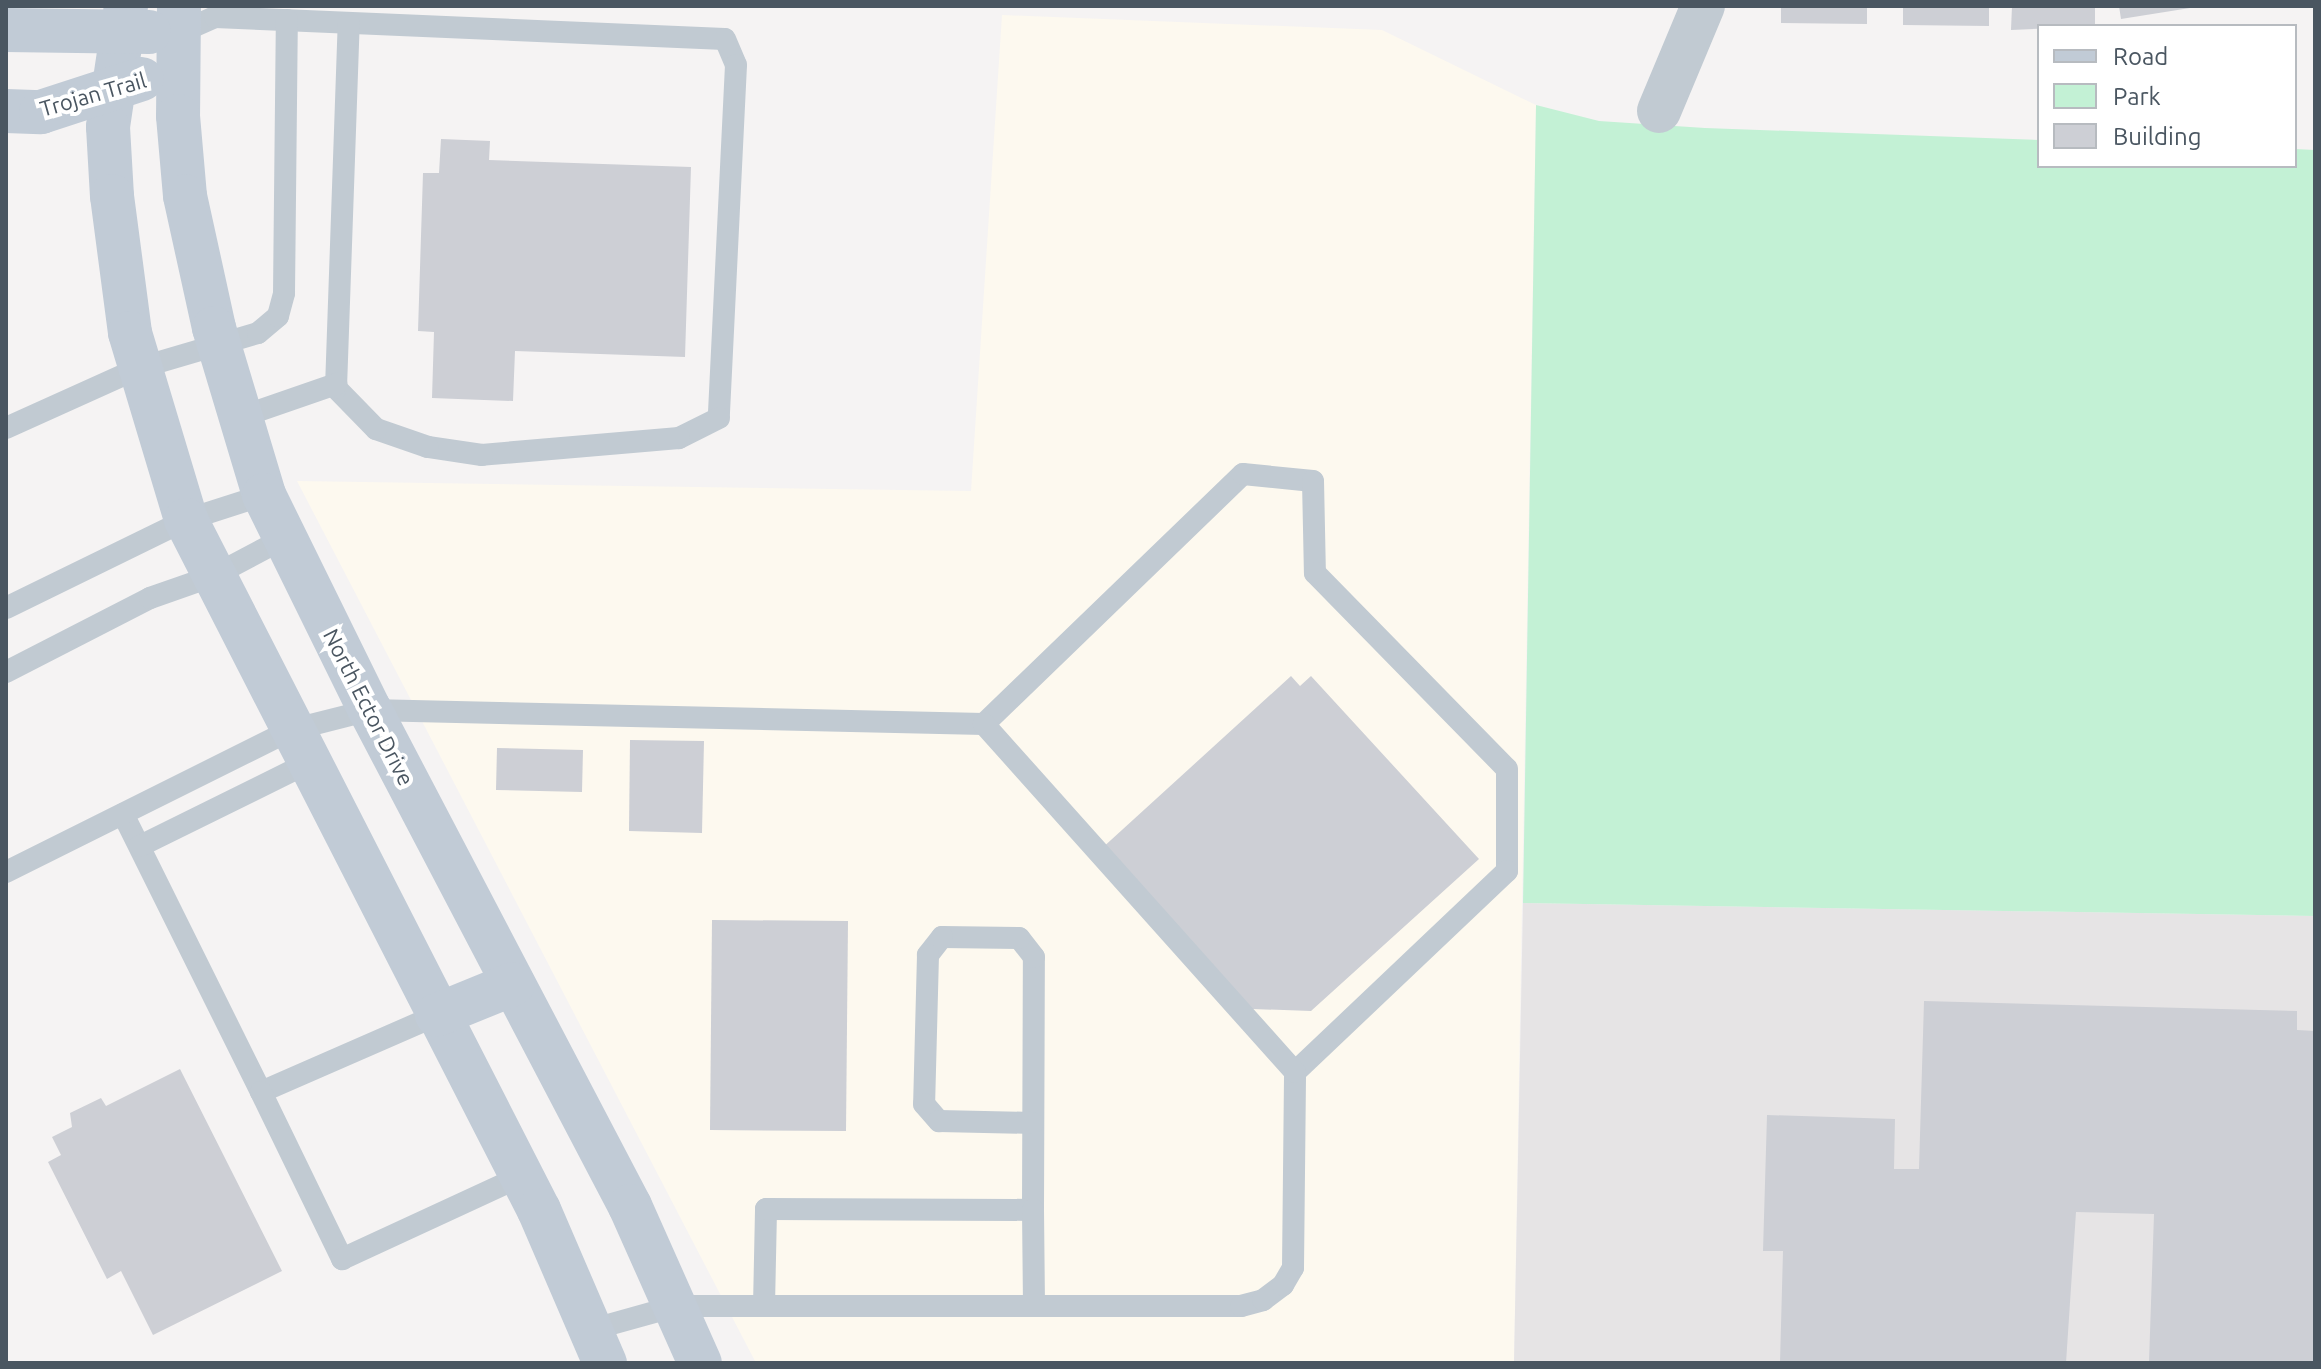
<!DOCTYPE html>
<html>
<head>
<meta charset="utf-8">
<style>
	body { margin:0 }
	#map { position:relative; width:2321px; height:1369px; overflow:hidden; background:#f5f3f3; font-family:Ubuntu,sans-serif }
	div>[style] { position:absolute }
	.commercial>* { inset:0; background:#fdf9ef }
	.education>* { inset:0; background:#e6e4e5 }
	.green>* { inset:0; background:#c3f1d5 }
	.building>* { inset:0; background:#cdcfd5 }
	.lane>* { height:22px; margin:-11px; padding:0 11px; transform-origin:11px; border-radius:11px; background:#c1cad2 }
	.street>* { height:44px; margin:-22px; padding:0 22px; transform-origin:22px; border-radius:22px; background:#c1cad2 }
	.secondary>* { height:44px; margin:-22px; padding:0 22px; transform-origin:22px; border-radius:22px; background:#c1cbd6 }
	span { translate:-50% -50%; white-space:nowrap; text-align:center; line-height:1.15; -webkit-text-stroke:8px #fff; paint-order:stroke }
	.street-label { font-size:22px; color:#4a5661 }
	.frame { position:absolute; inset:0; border:8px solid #4a5661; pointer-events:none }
	.legend { position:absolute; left:2037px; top:24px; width:260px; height:144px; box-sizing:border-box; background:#fff; border:2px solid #b7bbc0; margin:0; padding:10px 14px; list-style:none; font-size:24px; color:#4a5661 }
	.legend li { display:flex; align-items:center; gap:16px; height:40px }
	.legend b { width:40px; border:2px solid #b7bbc0 }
</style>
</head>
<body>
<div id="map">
	<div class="commercial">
		<div style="clip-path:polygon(1002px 15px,1382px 30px,1536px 105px,1514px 1363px,756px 1363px,297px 481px,971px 491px)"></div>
	</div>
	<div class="education">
		<div style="clip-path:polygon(1523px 903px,2315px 916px,2315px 1363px,1514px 1363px)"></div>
	</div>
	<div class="green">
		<div style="clip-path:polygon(1536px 105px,1599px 121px,1705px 128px,2039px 140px,2039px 166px,2295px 166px,2295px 149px,2315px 150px,2315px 916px,1523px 903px)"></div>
	</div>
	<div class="building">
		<div style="clip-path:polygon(1781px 6px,1867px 6px,1867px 24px,1781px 23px)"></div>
		<div style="clip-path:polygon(1903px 6px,1989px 6px,1989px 26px,1903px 25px)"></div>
		<div style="clip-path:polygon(2012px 6px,2095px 6px,2095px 26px,2011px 30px)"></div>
		<div style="clip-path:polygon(2119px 6px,2190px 6px,2190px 8px,2121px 19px)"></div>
		<div style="clip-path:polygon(441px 139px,490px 141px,489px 160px,691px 167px,685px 357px,515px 351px,513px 401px,432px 398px,434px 332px,418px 331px,423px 173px,439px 173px)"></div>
		<div style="clip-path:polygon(1291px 676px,1300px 686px,1311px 676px,1479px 859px,1311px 1011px,1252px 1009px,1100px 850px)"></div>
		<div style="clip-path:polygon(630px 740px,704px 741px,702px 833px,629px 831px)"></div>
		<div style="clip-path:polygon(497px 748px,583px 750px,582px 792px,496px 790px)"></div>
		<div style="clip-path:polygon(712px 920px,848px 921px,846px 1131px,710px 1130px)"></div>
		<div style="clip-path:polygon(1924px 1001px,2297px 1011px,2297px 1030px,2315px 1031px,2315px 1363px,2149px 1362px,2154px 1214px,2076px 1212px,2066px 1363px,1780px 1363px,1783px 1251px,1763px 1251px,1767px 1115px,1895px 1119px,1894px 1169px,1919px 1169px)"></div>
		<div style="clip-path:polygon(180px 1069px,282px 1271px,153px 1335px,121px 1271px,107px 1279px,48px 1162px,61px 1155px,52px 1137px,72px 1127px,70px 1113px,101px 1098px,106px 1106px)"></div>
	</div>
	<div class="lane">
		<div style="left:179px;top:33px;width:39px;rotate:-24deg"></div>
		<div style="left:215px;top:17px;width:510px;rotate:2.47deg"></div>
		<div style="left:725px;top:39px;width:28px;rotate:67deg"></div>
		<div style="left:736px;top:65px;width:353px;rotate:92.8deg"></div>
		<div style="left:719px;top:418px;width:45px;rotate:153.4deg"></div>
		<div style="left:679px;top:438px;width:198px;rotate:175.1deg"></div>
		<div style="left:482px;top:455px;width:55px;rotate:-171.6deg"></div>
		<div style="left:428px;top:447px;width:55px;rotate:-160.9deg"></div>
		<div style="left:376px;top:429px;width:57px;rotate:-134.3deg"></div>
		<div style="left:336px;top:388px;width:365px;rotate:-88deg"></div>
		<div style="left:241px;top:417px;width:101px;rotate:-19.2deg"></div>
		<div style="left:6px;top:428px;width:146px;rotate:-24.3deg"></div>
		<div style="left:139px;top:368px;width:124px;rotate:-16.4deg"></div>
		<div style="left:258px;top:333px;width:26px;rotate:-40deg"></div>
		<div style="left:278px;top:316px;width:24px;rotate:-75deg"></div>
		<div style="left:284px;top:293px;width:273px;rotate:-89.4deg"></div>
		<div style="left:6px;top:608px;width:200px;rotate:-26.1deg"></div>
		<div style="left:186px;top:520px;width:82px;rotate:-17.8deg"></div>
		<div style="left:6px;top:672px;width:162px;rotate:-27.2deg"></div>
		<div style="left:150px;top:598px;width:67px;rotate:-19.2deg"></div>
		<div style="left:213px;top:576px;width:79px;rotate:-27.9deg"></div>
		<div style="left:123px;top:814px;width:310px;rotate:63.6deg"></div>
		<div style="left:261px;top:1092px;width:192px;rotate:-23.6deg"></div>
		<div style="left:140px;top:846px;width:187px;rotate:-26.3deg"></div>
		<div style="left:6px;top:872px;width:318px;rotate:-26.5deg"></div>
		<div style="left:291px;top:730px;width:81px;rotate:-14.2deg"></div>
		<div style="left:370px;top:710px;width:614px;rotate:1.31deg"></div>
		<div style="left:984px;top:724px;width:360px;rotate:-44deg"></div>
		<div style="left:1243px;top:474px;width:70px;rotate:5.7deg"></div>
		<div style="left:1313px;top:481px;width:92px;rotate:88.8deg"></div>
		<div style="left:1315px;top:573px;width:274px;rotate:45.6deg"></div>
		<div style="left:1507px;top:769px;width:102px;rotate:90deg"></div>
		<div style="left:1507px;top:871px;width:292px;rotate:136.5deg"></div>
		<div style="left:261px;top:1092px;width:186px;rotate:64.1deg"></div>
		<div style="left:342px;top:1259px;width:198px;rotate:-24.8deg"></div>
		<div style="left:1033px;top:1210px;width:253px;rotate:-89.8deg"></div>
		<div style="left:1034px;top:957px;width:24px;rotate:-128deg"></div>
		<div style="left:1019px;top:938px;width:77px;rotate:-179.3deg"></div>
		<div style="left:942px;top:937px;width:23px;rotate:128deg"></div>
		<div style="left:928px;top:955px;width:149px;rotate:91.5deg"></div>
		<div style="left:924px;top:1104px;width:23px;rotate:49deg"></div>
		<div style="left:939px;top:1121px;width:94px;rotate:1.2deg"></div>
		<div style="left:764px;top:1306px;width:97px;rotate:-88.8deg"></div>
		<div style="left:766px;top:1209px;width:267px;rotate:0.2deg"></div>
		<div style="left:1033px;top:1210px;width:96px;rotate:89.4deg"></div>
		<div style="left:590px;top:1330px;width:89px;rotate:-15.6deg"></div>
		<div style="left:676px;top:1306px;width:565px"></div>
		<div style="left:1241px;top:1306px;width:23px;rotate:-15deg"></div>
		<div style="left:1263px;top:1300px;width:25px;rotate:-37deg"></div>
		<div style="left:1283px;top:1285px;width:20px;rotate:-60deg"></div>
		<div style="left:1293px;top:1268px;width:196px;rotate:-89.4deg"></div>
		<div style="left:1295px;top:1072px;width:467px;rotate:-131.8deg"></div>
	</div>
	<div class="street">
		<div style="left:1659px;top:111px;width:114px;rotate:-67.3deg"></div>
	</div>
	<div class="secondary">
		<div style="left:126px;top:6px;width:122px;rotate:98.5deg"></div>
		<div style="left:108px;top:127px;width:69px;rotate:86.7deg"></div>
		<div style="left:112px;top:196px;width:138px;rotate:82.5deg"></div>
		<div style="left:130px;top:333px;width:195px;rotate:73.3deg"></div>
		<div style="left:186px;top:520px;width:775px;rotate:62.91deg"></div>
		<div style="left:539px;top:1210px;width:167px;rotate:66.7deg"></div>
		<div style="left:179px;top:6px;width:110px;rotate:90.5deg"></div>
		<div style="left:178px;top:116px;width:80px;rotate:85deg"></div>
		<div style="left:185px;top:196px;width:135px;rotate:77.6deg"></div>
		<div style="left:214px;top:328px;width:174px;rotate:73.3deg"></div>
		<div style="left:264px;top:495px;width:240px;rotate:63.8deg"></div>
		<div style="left:370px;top:710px;width:560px;rotate:62.34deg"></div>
		<div style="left:630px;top:1206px;width:172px;rotate:66deg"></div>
		<div style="left:6px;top:30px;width:143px;rotate:0.8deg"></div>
		<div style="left:6px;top:111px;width:35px;rotate:2deg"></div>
		<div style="left:41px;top:112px;width:106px;rotate:-18.1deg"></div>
		<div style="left:437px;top:1015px;width:82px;rotate:-22.2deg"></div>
	</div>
	<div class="street-label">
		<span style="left:93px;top:94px;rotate:-16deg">Trojan Trail</span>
		<span style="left:369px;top:707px;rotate:63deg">North Ector Drive</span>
	</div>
	<div class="frame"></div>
	<ul class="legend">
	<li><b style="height:10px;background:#c1cbd6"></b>Road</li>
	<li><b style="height:22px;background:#c3f1d5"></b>Park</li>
	<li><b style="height:22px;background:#cdcfd5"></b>Building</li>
	</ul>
</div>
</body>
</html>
